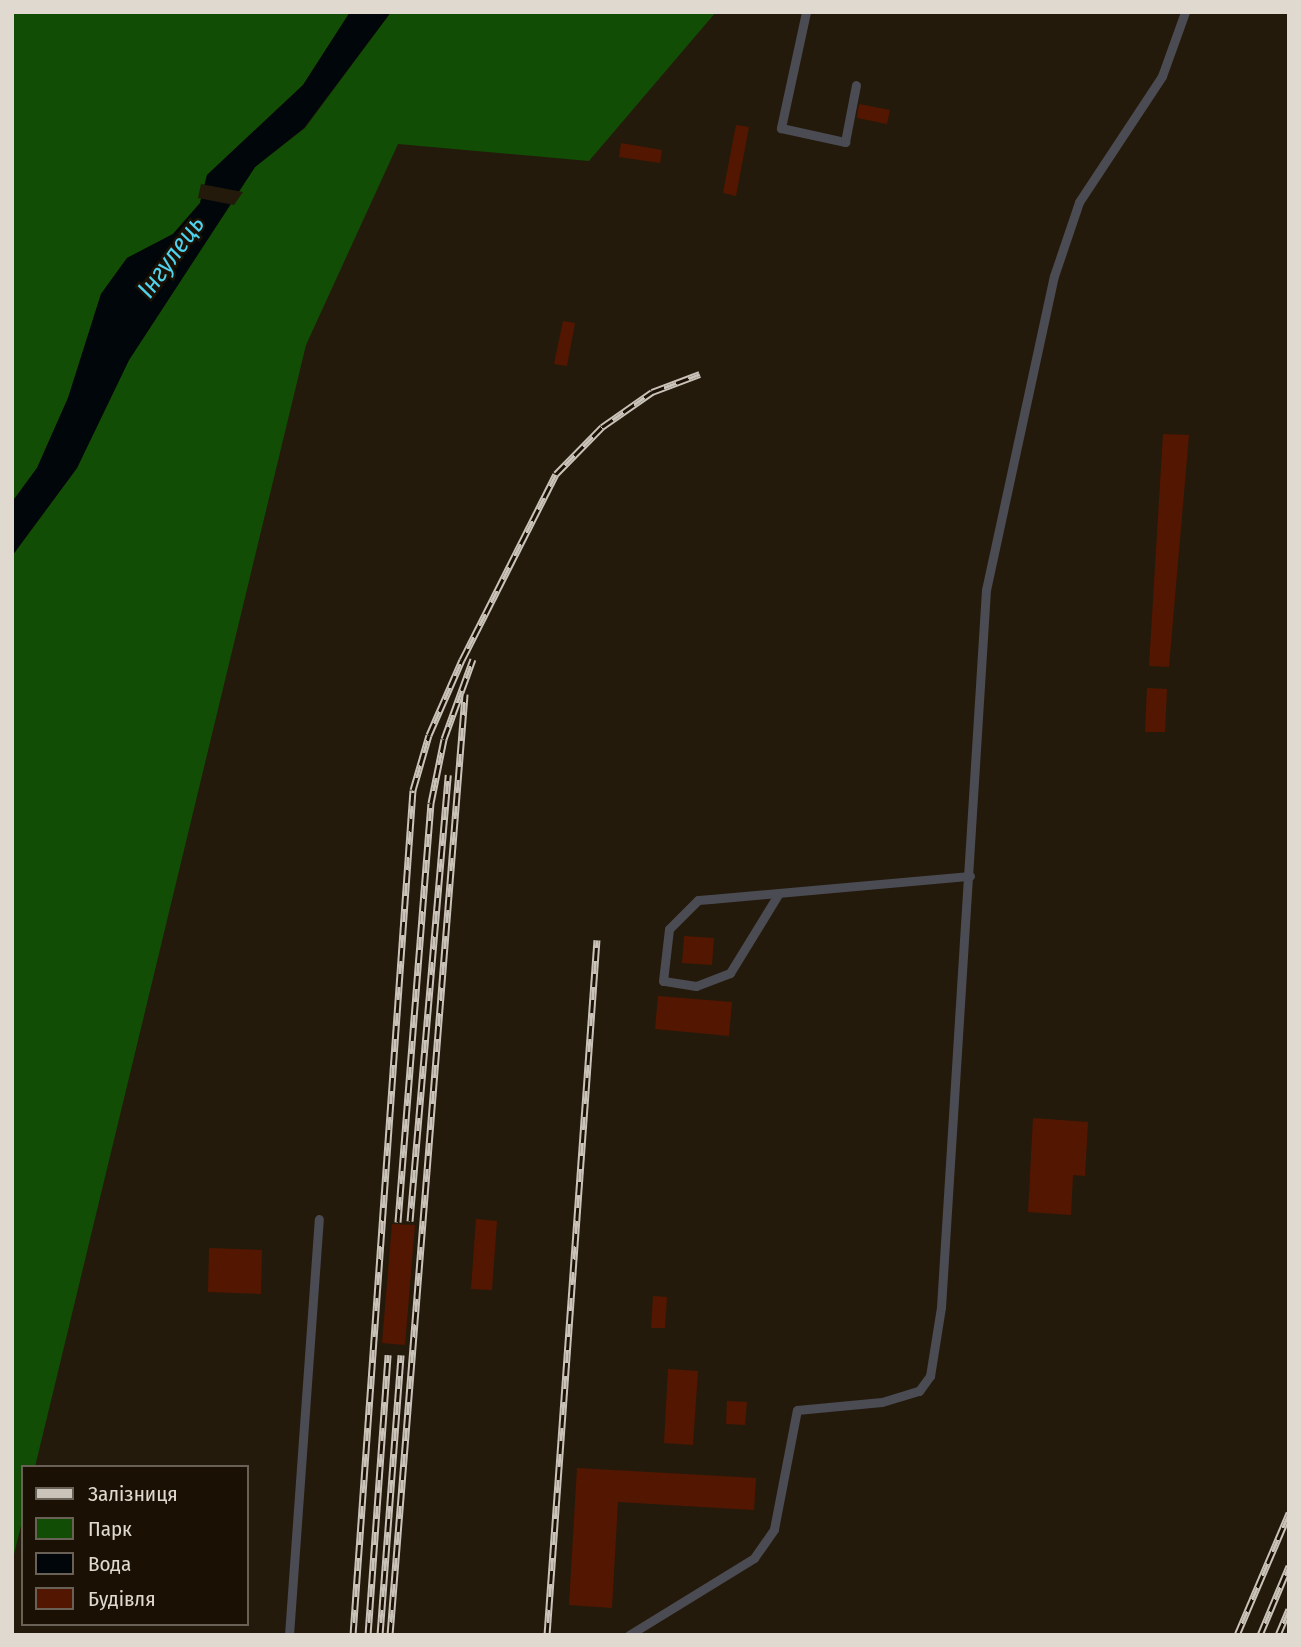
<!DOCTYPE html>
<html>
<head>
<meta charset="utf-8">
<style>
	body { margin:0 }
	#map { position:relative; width:1301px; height:1647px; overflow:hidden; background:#241a0b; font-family:"Fira Sans Condensed",sans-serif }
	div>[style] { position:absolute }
	.green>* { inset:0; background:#114d04 }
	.water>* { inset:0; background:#000609 }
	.pier>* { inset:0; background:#241a0b }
	.building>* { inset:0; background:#531701 }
	.lane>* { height:9px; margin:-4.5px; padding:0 4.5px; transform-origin:4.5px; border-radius:4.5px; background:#4a4b53 }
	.rail>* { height:7px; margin-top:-3.5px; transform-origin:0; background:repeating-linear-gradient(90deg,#1a1104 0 13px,#cac3b9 0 26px); box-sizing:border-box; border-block:2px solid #cac3b9 }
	span { translate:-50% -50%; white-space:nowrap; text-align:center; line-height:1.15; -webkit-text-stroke:5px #1a1104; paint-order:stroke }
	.water-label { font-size:26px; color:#4fd2ee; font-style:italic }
	.frame { position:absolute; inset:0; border:14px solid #e0d9d0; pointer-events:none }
	.legend { position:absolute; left:21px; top:1465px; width:228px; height:161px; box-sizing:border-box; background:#1a1104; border:2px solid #696156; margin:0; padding:9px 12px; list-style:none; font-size:21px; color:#e0d9d0 }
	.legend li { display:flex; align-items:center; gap:14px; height:35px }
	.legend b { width:35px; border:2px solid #696156 }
</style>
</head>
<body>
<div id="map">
	<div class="green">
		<div style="clip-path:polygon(12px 12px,350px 12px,303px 85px,207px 175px,200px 203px,173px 234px,127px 258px,101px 294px,68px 398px,37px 468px,12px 502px)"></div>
		<div style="clip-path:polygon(391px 12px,716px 12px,589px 161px,398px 144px,306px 345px,35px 1467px,23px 1467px,23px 1518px,12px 1562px,12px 556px,77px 468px,129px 360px,255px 167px,305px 128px)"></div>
	</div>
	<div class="water">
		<div style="clip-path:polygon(350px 12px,391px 12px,304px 128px,255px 167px,129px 360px,77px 468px,12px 556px,12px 502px,37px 468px,68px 398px,101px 294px,127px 258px,173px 234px,200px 203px,207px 175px,303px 85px)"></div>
	</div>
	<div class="pier">
		<div style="clip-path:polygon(201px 184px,243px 192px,234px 205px,198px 198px)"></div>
	</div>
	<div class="building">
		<div style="clip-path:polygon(859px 104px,890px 110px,887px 124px,857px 118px)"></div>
		<div style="clip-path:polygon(736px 125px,749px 127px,736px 196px,723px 193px)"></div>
		<div style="clip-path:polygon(621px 143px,662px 150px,660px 163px,619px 157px)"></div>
		<div style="clip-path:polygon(563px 321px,575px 323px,567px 366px,554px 364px)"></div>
		<div style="clip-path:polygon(1163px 434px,1189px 435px,1169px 667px,1149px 666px)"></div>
		<div style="clip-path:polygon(1147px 688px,1167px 689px,1165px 732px,1145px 732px)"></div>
		<div style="clip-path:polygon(684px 936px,714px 938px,712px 965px,682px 963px)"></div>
		<div style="clip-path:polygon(658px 996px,732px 1002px,729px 1036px,655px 1029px)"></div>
		<div style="clip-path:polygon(1033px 1118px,1088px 1122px,1085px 1176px,1073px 1175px,1071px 1215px,1028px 1212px)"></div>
		<div style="clip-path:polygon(476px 1219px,497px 1221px,492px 1290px,471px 1289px)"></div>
		<div style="clip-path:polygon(392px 1224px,415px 1225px,405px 1345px,382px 1343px)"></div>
		<div style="clip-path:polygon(209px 1248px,262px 1250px,261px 1294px,208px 1292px)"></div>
		<div style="clip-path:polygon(653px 1296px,667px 1297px,665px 1328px,651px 1328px)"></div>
		<div style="clip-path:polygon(668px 1369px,698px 1371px,693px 1445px,664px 1443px)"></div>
		<div style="clip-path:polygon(727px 1401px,747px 1402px,745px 1425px,726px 1424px)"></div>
		<div style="clip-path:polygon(577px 1468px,756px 1478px,754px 1510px,618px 1502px,612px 1608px,569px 1605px)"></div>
	</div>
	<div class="lane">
		<div style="left:806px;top:12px;width:119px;rotate:102.2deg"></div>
		<div style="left:781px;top:128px;width:66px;rotate:12.3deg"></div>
		<div style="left:845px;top:142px;width:58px;rotate:-79.1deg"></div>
		<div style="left:779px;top:893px;width:94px;rotate:121.5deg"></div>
		<div style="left:730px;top:973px;width:36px;rotate:159deg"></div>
		<div style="left:696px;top:986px;width:33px;rotate:-171deg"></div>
		<div style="left:663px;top:981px;width:52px;rotate:-83.4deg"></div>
		<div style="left:669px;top:929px;width:41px;rotate:-45deg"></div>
		<div style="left:698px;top:900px;width:13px;rotate:-4deg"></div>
		<div style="left:711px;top:899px;width:260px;rotate:-5.1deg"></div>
		<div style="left:289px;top:1635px;width:417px;rotate:-85.9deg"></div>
		<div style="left:629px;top:1635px;width:147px;rotate:-31.6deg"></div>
		<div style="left:754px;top:1558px;width:35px;rotate:-55deg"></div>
		<div style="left:774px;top:1529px;width:121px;rotate:-79.1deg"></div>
		<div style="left:797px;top:1410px;width:85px;rotate:-5.4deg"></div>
		<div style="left:882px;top:1402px;width:39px;rotate:-17deg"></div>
		<div style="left:919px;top:1391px;width:19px;rotate:-54deg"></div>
		<div style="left:930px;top:1376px;width:70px;rotate:-80.9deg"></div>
		<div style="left:941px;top:1307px;width:718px;rotate:-86.41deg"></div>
		<div style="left:986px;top:590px;width:321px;rotate:-77.8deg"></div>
		<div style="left:1054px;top:276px;width:78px;rotate:-71.3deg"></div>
		<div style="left:1079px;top:202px;width:151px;rotate:-56.6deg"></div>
		<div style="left:1162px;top:76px;width:68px;rotate:-70.2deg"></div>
	</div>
	<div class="rail">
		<div style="left:410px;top:1221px;width:448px;rotate:-85.1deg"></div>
		<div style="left:398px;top:1222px;width:420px;rotate:-85.5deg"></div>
		<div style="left:431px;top:803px;width:65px;rotate:-78.5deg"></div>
		<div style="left:444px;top:739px;width:85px;rotate:-70.1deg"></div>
		<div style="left:353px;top:1635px;width:847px;rotate:-85.94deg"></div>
		<div style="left:413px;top:790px;width:57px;rotate:-73.8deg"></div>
		<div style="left:429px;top:735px;width:82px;rotate:-66.3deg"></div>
		<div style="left:462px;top:660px;width:208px;rotate:-63.2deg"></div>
		<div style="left:556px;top:474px;width:66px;rotate:-45.6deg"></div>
		<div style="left:602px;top:427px;width:61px;rotate:-35deg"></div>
		<div style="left:652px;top:392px;width:51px;rotate:-20.6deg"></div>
		<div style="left:368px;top:1635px;width:281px;rotate:-85.9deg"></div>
		<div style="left:380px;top:1635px;width:281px;rotate:-85.7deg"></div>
		<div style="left:390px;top:1635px;width:944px;rotate:-85.44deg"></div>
		<div style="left:547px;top:1635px;width:697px;rotate:-85.89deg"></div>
		<div style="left:1237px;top:1635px;width:133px;rotate:-66.9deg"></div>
		<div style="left:1260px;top:1635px;width:75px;rotate:-67.2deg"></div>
		<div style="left:1278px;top:1635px;width:28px;rotate:-67deg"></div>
	</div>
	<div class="water-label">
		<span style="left:171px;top:257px;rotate:-54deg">Інгулець</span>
	</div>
	<div class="frame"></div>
	<ul class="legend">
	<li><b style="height:9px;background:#cac3b9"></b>Залізниця</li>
	<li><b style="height:19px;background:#114d04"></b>Парк</li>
	<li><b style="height:19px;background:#000609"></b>Вода</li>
	<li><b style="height:19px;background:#531701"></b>Будівля</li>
	</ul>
</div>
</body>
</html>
